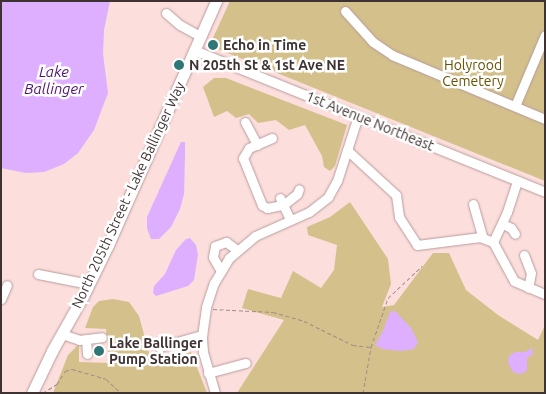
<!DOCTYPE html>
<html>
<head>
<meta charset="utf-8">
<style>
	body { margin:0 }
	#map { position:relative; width:546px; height:394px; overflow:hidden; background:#fcdedd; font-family:Ubuntu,sans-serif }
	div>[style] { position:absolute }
	.green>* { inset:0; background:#d4c08b }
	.water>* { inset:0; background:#deaeff }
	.path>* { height:1px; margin-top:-0.5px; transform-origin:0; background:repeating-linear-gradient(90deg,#a08c8b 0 4px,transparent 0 6.5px) }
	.roads { filter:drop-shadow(0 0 1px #b89c9b) drop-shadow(0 0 1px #b89c9b) }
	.minor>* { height:9px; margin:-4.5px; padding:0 4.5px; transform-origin:4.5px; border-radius:4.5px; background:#fff }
	.major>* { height:11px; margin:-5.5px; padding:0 5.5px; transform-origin:5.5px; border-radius:5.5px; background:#fff }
	.dots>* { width:14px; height:14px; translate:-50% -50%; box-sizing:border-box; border:2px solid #fff; border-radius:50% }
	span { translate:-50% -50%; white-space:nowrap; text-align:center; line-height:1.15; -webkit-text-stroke:5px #fff; paint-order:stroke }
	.poi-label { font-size:14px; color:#3e3332; font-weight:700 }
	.left { translate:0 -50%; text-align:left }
	.park-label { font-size:14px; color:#695203 }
	.street-label { font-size:14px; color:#3e3332 }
	.water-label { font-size:15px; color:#511371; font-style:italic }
	.frame { position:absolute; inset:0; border:2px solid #3e3332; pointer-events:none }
</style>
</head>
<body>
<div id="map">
	<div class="green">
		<div style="clip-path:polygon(230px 1px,545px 1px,545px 181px,215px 48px,212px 40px)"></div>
		<div style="clip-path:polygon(214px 78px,226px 78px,347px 125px,335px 166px,330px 171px,324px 167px,322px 156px,305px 125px,289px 130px,276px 120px,258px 123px,249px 114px,236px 118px,227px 111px,214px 117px,203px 87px)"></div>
		<div style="clip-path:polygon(350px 202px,388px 259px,391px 284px,382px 307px,394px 305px,433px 253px,449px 253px,466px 290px,498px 315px,538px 340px,545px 325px,545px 393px,237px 393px,284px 320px,242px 308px,248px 289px,281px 298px,293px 271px,321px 288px,334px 270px,337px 245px,308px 235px,307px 227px,330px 217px)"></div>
		<div style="clip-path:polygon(113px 299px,129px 302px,139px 316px,152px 364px,191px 352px,207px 393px,53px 393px,68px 355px,79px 344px,79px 362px,109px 363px,106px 329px,85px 328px,93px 307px,99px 301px)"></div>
	</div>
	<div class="water">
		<div style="clip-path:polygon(1px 1px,110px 1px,104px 30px,103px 54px,108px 93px,94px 130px,78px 153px,64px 164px,44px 172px,26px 173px,1px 168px)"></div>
		<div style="clip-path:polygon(181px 142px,185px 142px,185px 156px,184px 194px,180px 209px,171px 227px,159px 239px,151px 239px,147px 228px,147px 217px)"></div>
		<div style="clip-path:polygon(190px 238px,196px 245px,198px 255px,194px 280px,188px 286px,156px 296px,153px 293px,154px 286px,165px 274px,176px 250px,186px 239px)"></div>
		<div style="clip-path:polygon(395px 311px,411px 328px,418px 342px,414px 349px,401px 351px,383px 349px,375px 345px,383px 331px,390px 312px)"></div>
		<div style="clip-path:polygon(532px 348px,533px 354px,527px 358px,527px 371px,520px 374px,513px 372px,508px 363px,509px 356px,515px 352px,525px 352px)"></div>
	</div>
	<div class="path">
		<div style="left:213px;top:309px;width:60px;rotate:2.9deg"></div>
		<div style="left:273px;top:312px;width:32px;rotate:16deg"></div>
		<div style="left:304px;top:321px;width:55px;rotate:26.1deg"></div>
		<div style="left:353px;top:345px;width:18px;rotate:6deg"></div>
		<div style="left:43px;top:393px;width:17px;rotate:-33deg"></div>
		<div style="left:57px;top:384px;width:15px;rotate:-58deg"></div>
		<div style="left:65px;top:371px;width:7px;rotate:-16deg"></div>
		<div style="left:72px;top:369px;width:35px;rotate:16deg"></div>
		<div style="left:106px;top:379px;width:21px;rotate:43deg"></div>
		<div style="left:363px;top:393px;width:47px;rotate:-80.1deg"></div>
		<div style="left:371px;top:347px;width:52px;rotate:-70.9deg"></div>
		<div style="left:388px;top:298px;width:47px;rotate:-43.3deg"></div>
	</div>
	<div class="roads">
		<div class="minor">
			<div style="left:345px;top:11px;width:42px;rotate:47.9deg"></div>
			<div style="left:373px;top:42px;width:23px;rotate:34deg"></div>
			<div style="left:392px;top:55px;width:166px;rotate:22.7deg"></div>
			<div style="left:166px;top:13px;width:18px;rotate:41deg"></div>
			<div style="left:180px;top:25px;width:23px;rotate:29deg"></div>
			<div style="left:194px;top:50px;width:379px;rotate:22deg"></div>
			<div style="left:515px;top:106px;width:77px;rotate:-67.1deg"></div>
			<div style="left:245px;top:122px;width:26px;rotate:62deg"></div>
			<div style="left:272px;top:138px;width:25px;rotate:157deg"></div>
			<div style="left:249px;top:148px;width:12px;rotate:121deg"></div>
			<div style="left:243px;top:158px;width:51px;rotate:68deg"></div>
			<div style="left:262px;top:205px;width:6px;rotate:31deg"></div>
			<div style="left:267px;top:208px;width:16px;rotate:-11deg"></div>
			<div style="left:283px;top:205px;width:18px;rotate:-38deg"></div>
			<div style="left:297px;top:194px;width:5px;rotate:-68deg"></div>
			<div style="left:347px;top:150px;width:67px;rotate:42.6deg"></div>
			<div style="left:396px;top:195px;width:22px;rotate:82deg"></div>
			<div style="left:399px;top:217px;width:33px;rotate:57deg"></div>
			<div style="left:417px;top:245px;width:64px;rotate:-7.2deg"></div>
			<div style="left:480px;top:237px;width:14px;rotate:21deg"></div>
			<div style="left:493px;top:242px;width:44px;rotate:61.7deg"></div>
			<div style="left:514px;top:281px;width:34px;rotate:23deg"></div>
			<div style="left:280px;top:198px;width:23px;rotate:65deg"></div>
			<div style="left:473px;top:204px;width:35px;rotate:74deg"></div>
			<div style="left:503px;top:224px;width:9px;rotate:27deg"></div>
			<div style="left:511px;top:228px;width:7px;rotate:56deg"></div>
			<div style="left:493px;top:242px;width:33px;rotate:-65deg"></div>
			<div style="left:507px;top:212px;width:33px;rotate:-72deg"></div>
			<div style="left:524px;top:255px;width:19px;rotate:69deg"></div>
			<div style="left:531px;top:273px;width:15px;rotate:101deg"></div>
			<div style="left:221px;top:271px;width:16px;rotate:-120deg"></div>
			<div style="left:213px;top:257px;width:11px;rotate:-80deg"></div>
			<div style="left:215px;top:246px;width:12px;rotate:-20deg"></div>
			<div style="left:226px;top:242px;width:14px;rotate:36deg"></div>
			<div style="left:38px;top:274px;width:52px;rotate:11.1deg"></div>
			<div style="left:1px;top:299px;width:15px;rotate:-67deg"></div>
			<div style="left:62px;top:334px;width:18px;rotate:19deg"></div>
			<div style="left:79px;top:340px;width:23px;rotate:-7deg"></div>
			<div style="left:86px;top:339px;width:15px;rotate:86deg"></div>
			<div style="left:159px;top:347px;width:45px;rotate:-15.6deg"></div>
			<div style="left:208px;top:373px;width:39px;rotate:-15deg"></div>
			<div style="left:215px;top:393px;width:43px;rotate:-106.3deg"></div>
			<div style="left:203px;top:352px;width:16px;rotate:-94deg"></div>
			<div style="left:202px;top:336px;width:29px;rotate:-82deg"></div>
			<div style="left:206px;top:307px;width:25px;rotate:-72deg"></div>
			<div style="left:214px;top:283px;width:29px;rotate:-59deg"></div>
			<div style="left:229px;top:258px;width:34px;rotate:-40deg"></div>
			<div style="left:255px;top:236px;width:59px;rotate:-24deg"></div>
			<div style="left:309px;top:212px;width:24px;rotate:-38deg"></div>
			<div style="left:328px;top:197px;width:18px;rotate:-61deg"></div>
			<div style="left:337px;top:181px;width:68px;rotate:-72.1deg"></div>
		</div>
		<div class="major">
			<div style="left:32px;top:393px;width:47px;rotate:-64.5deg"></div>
			<div style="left:52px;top:351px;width:63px;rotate:-60.6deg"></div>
			<div style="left:83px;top:296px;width:57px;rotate:-63.9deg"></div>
			<div style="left:108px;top:245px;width:267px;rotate:-66.1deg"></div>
		</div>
	</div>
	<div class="dots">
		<div style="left:213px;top:45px;background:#2e7776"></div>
		<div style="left:179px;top:65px;background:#2e7776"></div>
		<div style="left:99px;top:351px;background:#2e7776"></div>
	</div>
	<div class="poi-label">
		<span class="left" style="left:223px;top:45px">Echo in Time</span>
		<span class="left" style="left:189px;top:65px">N 205th St &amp; 1st Ave NE</span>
		<span class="left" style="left:109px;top:351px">Lake Ballinger<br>Pump Station</span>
	</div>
	<div class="park-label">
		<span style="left:473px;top:73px">Holyrood<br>Cemetery</span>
	</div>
	<div class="street-label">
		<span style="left:370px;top:121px;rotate:22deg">1st Avenue Northeast</span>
		<span style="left:128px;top:195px;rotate:-65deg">North 205th Street - Lake Ballinger Way</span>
	</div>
	<div class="water-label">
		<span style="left:54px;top:80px">Lake<br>Ballinger</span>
	</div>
	<div class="frame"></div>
</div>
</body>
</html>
